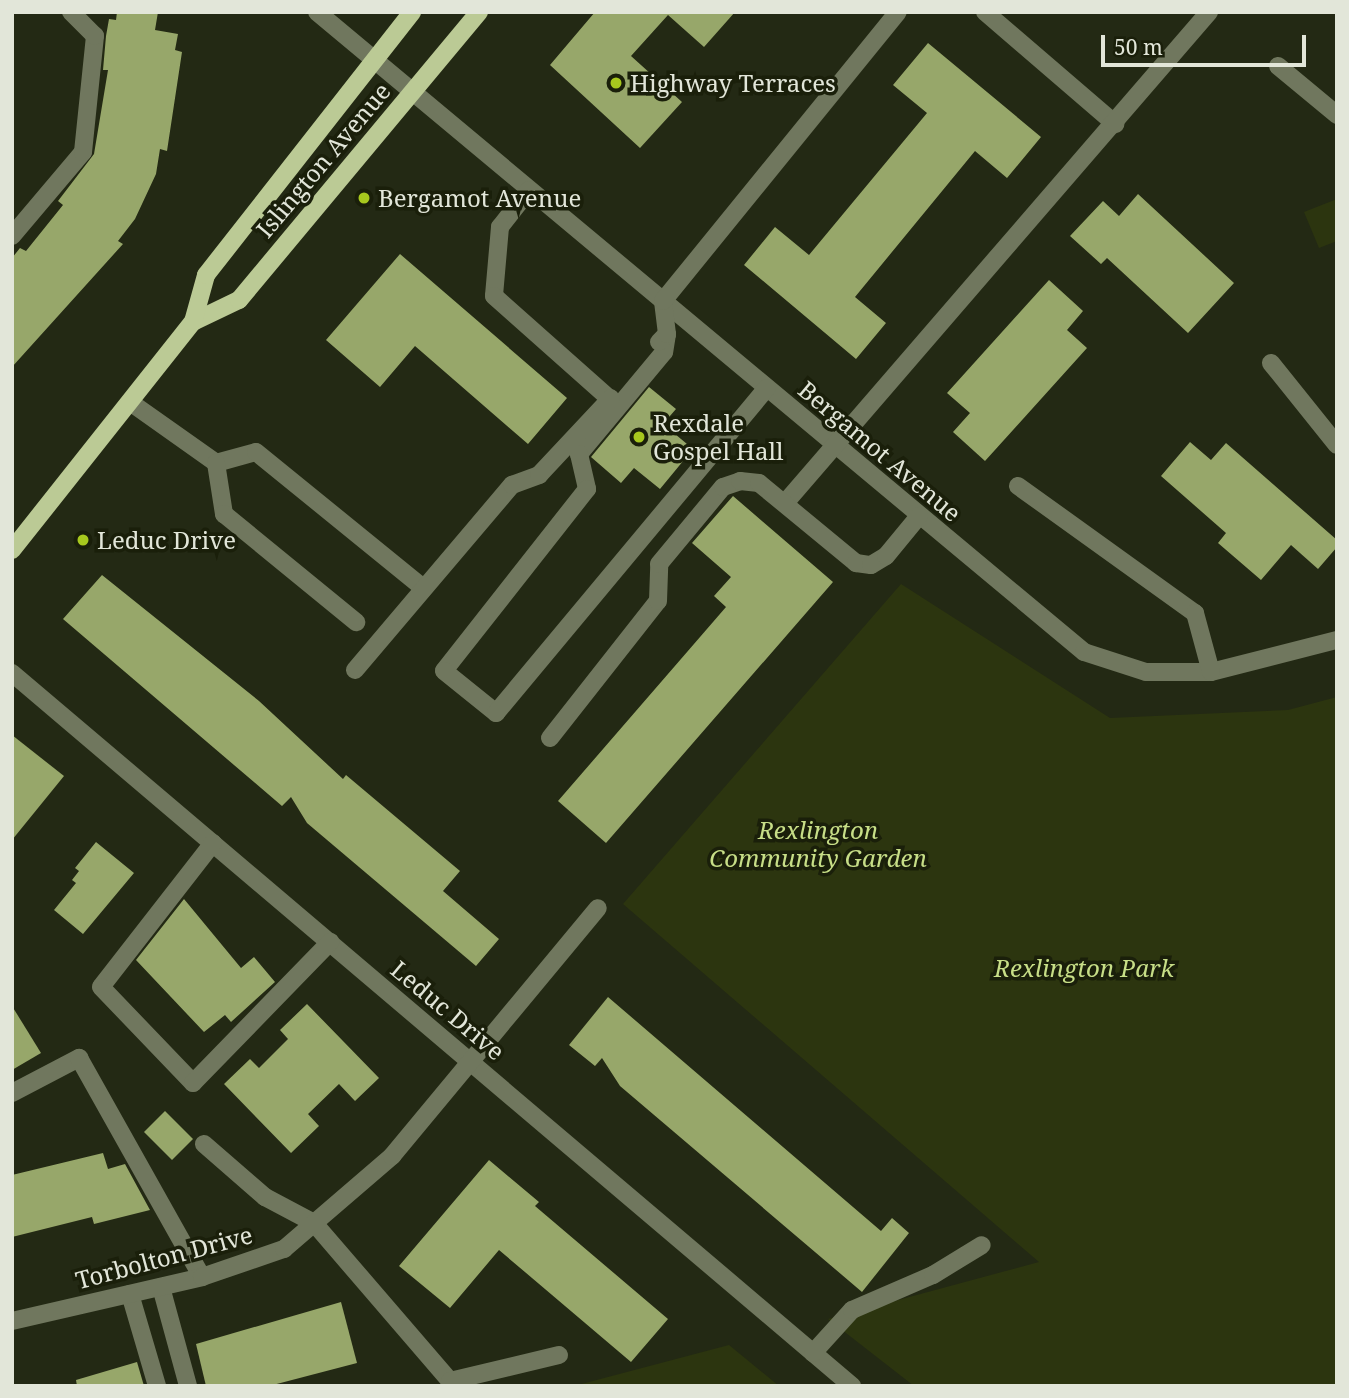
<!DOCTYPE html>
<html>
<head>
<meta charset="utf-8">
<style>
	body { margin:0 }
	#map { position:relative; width:1349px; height:1398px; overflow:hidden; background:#232914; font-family:"Noto Serif",serif }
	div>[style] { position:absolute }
	.green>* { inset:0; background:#2c350f }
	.building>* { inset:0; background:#97a76a }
	.minor>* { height:18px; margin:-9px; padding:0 9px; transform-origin:9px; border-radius:9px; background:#70775e }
	.major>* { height:18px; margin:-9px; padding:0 9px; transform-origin:9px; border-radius:9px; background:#bbca95 }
	.dots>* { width:19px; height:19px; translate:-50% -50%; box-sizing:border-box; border:4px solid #1a1f0a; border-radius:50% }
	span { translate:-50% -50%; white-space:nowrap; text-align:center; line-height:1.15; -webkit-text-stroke:7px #1a1f0a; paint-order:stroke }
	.poi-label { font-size:24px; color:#e2e6d9 }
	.left { translate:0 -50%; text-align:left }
	.street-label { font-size:24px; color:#e2e6d9 }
	.park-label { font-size:24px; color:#c7de87; font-style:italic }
	.frame { position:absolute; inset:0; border:14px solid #e2e6d9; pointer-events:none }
	.scale { position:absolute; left:1101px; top:35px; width:205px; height:32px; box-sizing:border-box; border:4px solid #e2e6d9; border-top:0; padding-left:9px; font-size:21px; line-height:24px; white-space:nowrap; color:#e2e6d9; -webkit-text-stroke:5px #1a1f0a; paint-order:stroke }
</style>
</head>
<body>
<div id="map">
	<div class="green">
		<div style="clip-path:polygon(1337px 199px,1337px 241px,1319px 248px,1304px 212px)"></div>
		<div style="clip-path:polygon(901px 584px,1110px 718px,1288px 710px,1337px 697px,1337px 1386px,914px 1386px,828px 1319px,1039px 1262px,623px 904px)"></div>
		<div style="clip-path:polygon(729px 1345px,779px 1386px,574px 1386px)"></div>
	</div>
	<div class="building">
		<div style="clip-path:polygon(117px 12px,158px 12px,155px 30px,178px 34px,175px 50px,182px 52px,167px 151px,160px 149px,156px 174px,135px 219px,118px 241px,123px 244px,12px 367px,12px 258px,20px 248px,26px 251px,63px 205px,58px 201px,94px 154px,108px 70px,103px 70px,106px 36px,109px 19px,116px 20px)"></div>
		<div style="clip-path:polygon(595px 12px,735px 12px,704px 47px,668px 15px,631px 56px,682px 102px,640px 148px,550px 65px)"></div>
		<div style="clip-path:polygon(928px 43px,1041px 137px,1007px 178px,975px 151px,855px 297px,886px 323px,856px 359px,744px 265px,775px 227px,809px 255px,927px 113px,893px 85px)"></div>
		<div style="clip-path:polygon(1138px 194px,1234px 283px,1188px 333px,1107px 258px,1101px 264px,1070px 236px,1103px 201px,1119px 216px)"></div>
		<div style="clip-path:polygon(400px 254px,567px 398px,528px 444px,415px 346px,380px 387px,326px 340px)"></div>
		<div style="clip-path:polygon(1049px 280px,1083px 311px,1067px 330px,1087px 348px,985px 461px,953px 432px,970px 413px,947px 393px)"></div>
		<div style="clip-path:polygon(649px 387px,676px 409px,663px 424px,693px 449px,660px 489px,634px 468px,621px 483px,591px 457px)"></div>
		<div style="clip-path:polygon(1190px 442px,1211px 460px,1226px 443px,1337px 540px,1337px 547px,1318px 569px,1291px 545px,1261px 580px,1218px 543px,1226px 533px,1161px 476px)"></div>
		<div style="clip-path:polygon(733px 496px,833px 582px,606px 843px,558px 801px,726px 607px,714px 596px,731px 577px,692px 543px)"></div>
		<div style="clip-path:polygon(102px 575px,259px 701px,343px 779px,346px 775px,460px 871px,443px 891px,499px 939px,476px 966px,307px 823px,291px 797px,282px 806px,63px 619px)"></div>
		<div style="clip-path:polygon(12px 735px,64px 776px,12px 840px)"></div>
		<div style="clip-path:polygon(96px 842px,134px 873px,83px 934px,54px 910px,76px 883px,72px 880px,79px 871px,75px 868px)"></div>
		<div style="clip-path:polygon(184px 899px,241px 968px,254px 957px,275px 982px,231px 1022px,225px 1015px,204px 1032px,136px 960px)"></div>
		<div style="clip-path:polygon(608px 997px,881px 1231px,892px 1218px,909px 1233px,862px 1292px,620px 1086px,602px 1058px,595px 1066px,569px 1045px)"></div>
		<div style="clip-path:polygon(307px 1004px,379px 1078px,355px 1101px,339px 1084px,308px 1114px,319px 1126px,291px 1153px,224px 1084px,250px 1059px,259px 1068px,288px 1039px,280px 1030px)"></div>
		<div style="clip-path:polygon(12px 1006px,41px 1053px,12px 1070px)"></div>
		<div style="clip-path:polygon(165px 1111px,193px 1139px,172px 1160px,144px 1132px)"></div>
		<div style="clip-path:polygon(103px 1153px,108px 1169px,125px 1164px,150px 1210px,94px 1224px,92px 1217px,12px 1237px,12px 1175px)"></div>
		<div style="clip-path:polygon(489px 1160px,539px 1202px,535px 1206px,668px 1319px,631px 1362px,499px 1250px,450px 1308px,399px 1266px)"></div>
		<div style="clip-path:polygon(341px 1302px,357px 1363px,269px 1386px,206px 1386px,196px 1344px)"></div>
		<div style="clip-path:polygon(137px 1362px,144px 1386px,77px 1386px,76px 1380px)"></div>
	</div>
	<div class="minor">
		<div style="left:317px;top:12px;width:999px;rotate:39.84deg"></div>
		<div style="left:1084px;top:652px;width:65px;rotate:17.9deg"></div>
		<div style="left:1146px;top:672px;width:65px"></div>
		<div style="left:1211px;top:672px;width:130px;rotate:-14.3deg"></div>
		<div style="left:985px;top:12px;width:172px;rotate:40.7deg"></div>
		<div style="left:1278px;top:66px;width:77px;rotate:39.7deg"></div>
		<div style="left:529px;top:190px;width:47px;rotate:128.1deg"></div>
		<div style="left:500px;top:227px;width:69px;rotate:95deg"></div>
		<div style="left:494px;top:296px;width:155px;rotate:41.6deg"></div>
		<div style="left:12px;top:236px;width:110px;rotate:-49.8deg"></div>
		<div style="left:83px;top:152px;width:117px;rotate:-84.1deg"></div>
		<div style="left:95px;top:36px;width:34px;rotate:-135deg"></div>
		<div style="left:667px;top:334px;width:18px;rotate:99deg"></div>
		<div style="left:664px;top:352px;width:133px;rotate:129.8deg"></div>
		<div style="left:579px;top:454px;width:36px;rotate:77deg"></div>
		<div style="left:587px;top:489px;width:231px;rotate:128.2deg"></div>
		<div style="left:444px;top:671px;width:67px;rotate:38.9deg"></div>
		<div style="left:496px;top:713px;width:423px;rotate:-50.2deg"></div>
		<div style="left:659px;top:342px;width:11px;rotate:-45deg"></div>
		<div style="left:667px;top:334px;width:33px;rotate:-97deg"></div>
		<div style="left:663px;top:301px;width:372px;rotate:-50.9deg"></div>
		<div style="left:1271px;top:363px;width:105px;rotate:51.2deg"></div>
		<div style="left:130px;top:402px;width:105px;rotate:35.3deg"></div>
		<div style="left:216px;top:463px;width:41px;rotate:-15.4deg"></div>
		<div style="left:256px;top:452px;width:214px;rotate:39.1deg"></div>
		<div style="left:216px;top:463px;width:52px;rotate:81.1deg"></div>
		<div style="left:224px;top:514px;width:171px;rotate:39.3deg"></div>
		<div style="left:1018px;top:486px;width:218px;rotate:35.7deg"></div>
		<div style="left:1195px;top:613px;width:61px;rotate:74.8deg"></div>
		<div style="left:785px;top:503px;width:649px;rotate:-49.19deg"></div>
		<div style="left:355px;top:670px;width:243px;rotate:-49.7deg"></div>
		<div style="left:512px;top:485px;width:29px;rotate:-20deg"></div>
		<div style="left:539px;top:475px;width:105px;rotate:-46.9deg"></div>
		<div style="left:12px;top:673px;width:1102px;rotate:40.32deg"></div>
		<div style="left:550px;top:738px;width:174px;rotate:-51.8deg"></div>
		<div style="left:658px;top:601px;width:37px;rotate:-88deg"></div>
		<div style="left:659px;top:564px;width:100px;rotate:-50.3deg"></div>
		<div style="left:723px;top:487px;width:18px;rotate:-19deg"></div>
		<div style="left:740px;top:481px;width:19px;rotate:6deg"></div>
		<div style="left:759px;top:483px;width:126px;rotate:39.5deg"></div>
		<div style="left:856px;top:563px;width:15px;rotate:8deg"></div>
		<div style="left:871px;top:565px;width:17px;rotate:-31deg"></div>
		<div style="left:886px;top:556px;width:52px;rotate:-50.5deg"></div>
		<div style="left:213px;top:843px;width:182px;rotate:127.9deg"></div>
		<div style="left:101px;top:987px;width:133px;rotate:46.2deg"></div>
		<div style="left:193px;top:1083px;width:197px;rotate:-45.8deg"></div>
		<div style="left:12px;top:1093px;width:76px;rotate:-27.6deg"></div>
		<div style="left:79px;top:1058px;width:251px;rotate:60.7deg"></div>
		<div style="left:204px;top:1144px;width:81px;rotate:41deg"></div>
		<div style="left:265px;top:1197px;width:55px;rotate:28deg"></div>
		<div style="left:314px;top:1223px;width:208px;rotate:49.3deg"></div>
		<div style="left:450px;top:1381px;width:112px;rotate:-13.4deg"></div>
		<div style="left:161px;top:1287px;width:103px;rotate:74.7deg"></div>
		<div style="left:130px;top:1294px;width:96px;rotate:73.6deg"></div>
		<div style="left:12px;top:1321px;width:195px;rotate:-13deg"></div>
		<div style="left:202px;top:1277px;width:87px;rotate:-18.9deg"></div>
		<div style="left:284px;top:1249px;width:143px;rotate:-40.7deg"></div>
		<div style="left:392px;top:1156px;width:322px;rotate:-50.3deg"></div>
		<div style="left:813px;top:1353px;width:58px;rotate:-47.8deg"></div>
		<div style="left:852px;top:1310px;width:88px;rotate:-23.4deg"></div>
		<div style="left:933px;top:1275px;width:57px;rotate:-31.5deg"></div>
	</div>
	<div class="major">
		<div style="left:193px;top:322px;width:51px;rotate:-25.6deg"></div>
		<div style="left:239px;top:300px;width:375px;rotate:-50.2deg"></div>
		<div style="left:12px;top:550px;width:291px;rotate:-51.6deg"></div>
		<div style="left:193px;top:322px;width:49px;rotate:-74.5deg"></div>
		<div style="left:206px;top:275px;width:334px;rotate:-51.9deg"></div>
	</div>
	<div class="dots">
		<div style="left:616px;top:83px;background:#a7c81e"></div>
		<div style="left:364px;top:198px;background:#a7c81e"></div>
		<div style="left:639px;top:437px;background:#a7c81e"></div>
		<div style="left:83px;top:540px;background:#a7c81e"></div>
	</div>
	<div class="poi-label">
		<span class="left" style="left:630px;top:83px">Highway Terraces</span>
		<span class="left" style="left:378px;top:198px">Bergamot Avenue</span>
		<span class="left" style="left:653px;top:437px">Rexdale<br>Gospel Hall</span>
		<span class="left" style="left:97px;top:540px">Leduc Drive</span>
	</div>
	<div class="street-label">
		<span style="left:323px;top:160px;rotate:-50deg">Islington Avenue</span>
		<span style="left:880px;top:451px;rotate:40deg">Bergamot Avenue</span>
		<span style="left:448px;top:1010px;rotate:40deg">Leduc Drive</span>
		<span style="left:164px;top:1257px;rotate:-15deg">Torbolton Drive</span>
	</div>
	<div class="park-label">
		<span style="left:818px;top:844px">Rexlington<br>Community Garden</span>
		<span style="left:1084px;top:968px">Rexlington Park</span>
	</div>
	<div class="frame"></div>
	<div class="scale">50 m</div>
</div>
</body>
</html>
